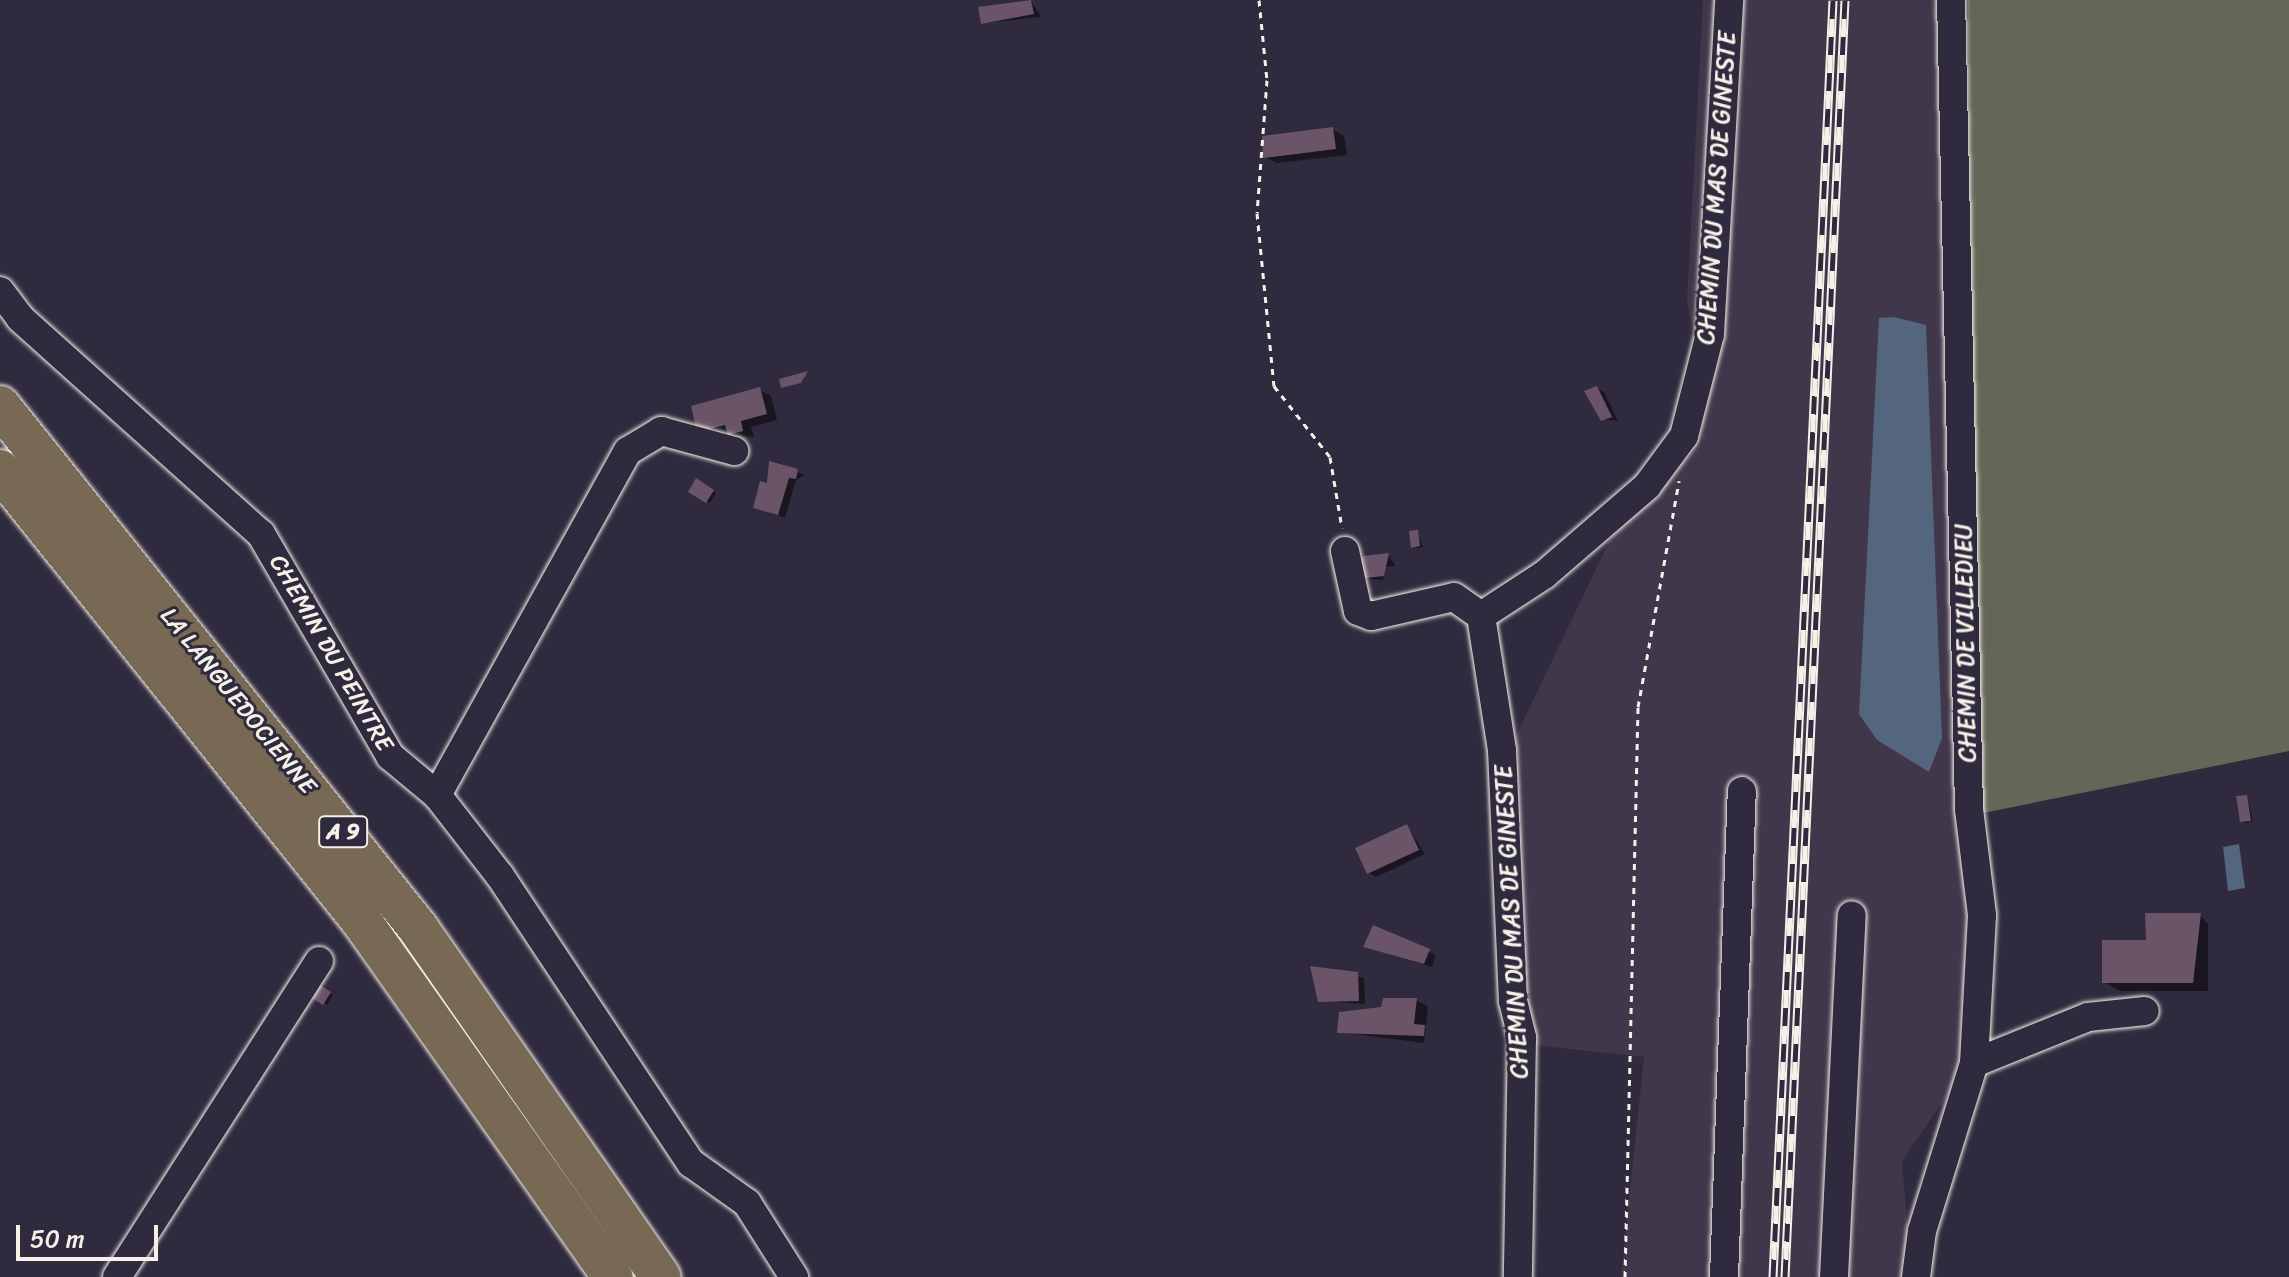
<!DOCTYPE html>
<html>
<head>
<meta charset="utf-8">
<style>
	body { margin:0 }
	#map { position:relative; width:2289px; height:1277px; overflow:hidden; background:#2f2a3d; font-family:Sriracha,sans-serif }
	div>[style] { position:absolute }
	.built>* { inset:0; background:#41374a }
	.green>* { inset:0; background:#646657 }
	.water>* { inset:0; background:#53667e }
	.shadow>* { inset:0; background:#0007 }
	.building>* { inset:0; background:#6b5468 }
	.path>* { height:3px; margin-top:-1.5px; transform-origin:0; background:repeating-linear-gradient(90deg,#f4f1e8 0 6px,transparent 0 12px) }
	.roads { filter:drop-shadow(0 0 2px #f4f1e8) drop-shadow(0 0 2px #f4f1e8) }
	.minor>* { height:28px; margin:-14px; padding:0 14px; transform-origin:14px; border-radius:14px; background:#2f2a3d }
	.highway>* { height:40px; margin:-20px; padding:0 20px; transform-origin:20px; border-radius:20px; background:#776954 }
	.rail>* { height:9px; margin-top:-4.5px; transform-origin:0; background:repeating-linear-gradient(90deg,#2f2a3d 0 18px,#f4f1e8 0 36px); box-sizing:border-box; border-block:2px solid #f4f1e8 }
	span { translate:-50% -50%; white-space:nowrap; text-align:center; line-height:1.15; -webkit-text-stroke:6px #2f2a3d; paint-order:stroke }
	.shield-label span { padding:2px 6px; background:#2f2a3d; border:2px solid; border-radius:6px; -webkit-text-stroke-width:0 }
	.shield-label { font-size:22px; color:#f4f1e8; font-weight:700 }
	.street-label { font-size:24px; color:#f4f1e8 }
	.scale { position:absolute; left:16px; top:1225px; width:142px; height:36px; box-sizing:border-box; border:4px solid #f4f1e8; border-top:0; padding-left:10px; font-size:24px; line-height:28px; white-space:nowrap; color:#f4f1e8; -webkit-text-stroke:6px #2f2a3d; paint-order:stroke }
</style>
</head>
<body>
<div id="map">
	<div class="built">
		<div style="clip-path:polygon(1703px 0,1942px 0,1971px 1061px,1902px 1161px,1912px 1277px,1621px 1277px,1644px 1057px,1523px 1044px,1505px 759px,1617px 525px,1702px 444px,1704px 387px,1687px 301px)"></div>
	</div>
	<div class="green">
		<div style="clip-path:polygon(1968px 0,2289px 0,2289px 751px,1983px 813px,1974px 796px)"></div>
	</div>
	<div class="water">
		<div style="clip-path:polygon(1894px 317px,1926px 325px,1942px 738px,1929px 772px,1877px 740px,1859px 714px,1879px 318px)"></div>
		<div style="clip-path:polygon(2239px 844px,2245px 888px,2228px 891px,2223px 847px)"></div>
	</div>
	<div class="shadow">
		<div style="clip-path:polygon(1031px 1px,1041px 17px,983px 23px)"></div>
		<div style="clip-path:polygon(1332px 129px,1344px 136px,1347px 155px,1277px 163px,1265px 157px)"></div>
		<div style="clip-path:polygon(1597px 388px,1604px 392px,1618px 421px,1603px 419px)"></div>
		<div style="clip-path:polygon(759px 390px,771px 396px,777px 420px,751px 427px,754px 437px,699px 431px)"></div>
		<div style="clip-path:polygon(771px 464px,805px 475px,796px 480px,785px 518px,755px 507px,769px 485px)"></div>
		<div style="clip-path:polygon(696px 481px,716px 493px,710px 503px,690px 491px)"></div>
		<div style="clip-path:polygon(1417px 532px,1423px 547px,1416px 548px,1413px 546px)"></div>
		<div style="clip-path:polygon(1388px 555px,1396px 566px,1385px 567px,1383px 580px,1359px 578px)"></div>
		<div style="clip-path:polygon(2247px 797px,2253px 822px,2245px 823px,2242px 821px)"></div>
		<div style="clip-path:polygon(1407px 826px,1425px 854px,1376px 877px,1369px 873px)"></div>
		<div style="clip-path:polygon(2200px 915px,2208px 924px,2208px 991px,2120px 991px,2104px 982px,2148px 942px)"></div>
		<div style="clip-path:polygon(1374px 927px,1436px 955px,1432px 967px,1365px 947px)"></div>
		<div style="clip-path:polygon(1312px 968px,1364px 978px,1365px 1004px,1319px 1001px)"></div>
		<div style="clip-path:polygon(318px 987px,333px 995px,327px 1005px,313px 996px)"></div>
		<div style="clip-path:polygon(1416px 1000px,1428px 1006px,1424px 1043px,1339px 1032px)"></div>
	</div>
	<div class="building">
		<div style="clip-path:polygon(1031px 0,1034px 14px,981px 24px,978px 7px)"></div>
		<div style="clip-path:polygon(1333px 127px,1336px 149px,1263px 158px,1262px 136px)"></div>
		<div style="clip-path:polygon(808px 371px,801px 383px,781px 388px,779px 379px)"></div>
		<div style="clip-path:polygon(1597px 386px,1612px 417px,1601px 421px,1584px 391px)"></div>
		<div style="clip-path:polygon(760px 387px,767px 414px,741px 421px,743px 431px,728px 435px,725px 425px,697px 432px,691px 406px)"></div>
		<div style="clip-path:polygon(769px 461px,798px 469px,796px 479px,789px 478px,778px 515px,753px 508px,760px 481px,767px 483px)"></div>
		<div style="clip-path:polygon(696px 478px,714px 490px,706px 503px,688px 492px)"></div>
		<div style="clip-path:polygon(1418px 530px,1420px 546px,1411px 548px,1409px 531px)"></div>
		<div style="clip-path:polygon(1389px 553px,1384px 576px,1357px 579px,1363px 556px)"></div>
		<div style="clip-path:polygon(2247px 795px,2251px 821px,2240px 822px,2236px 796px)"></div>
		<div style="clip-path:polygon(1407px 824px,1419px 850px,1367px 874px,1355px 848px)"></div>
		<div style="clip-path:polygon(2145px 913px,2201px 913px,2193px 983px,2102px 983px,2102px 940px,2146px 940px)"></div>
		<div style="clip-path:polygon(1373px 925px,1430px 949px,1424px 964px,1363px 947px)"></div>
		<div style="clip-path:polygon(1310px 966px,1358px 972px,1359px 1001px,1318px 1002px)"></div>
		<div style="clip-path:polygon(318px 984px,331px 992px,323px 1005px,310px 997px)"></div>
		<div style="clip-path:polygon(1383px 998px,1417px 998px,1414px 1024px,1425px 1025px,1424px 1036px,1337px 1033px,1339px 1012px,1381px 1007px)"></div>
	</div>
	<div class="path">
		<div style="left:1259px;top:0;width:80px;rotate:84.3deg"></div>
		<div style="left:1267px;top:80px;width:133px;rotate:94.3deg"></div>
		<div style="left:1257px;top:213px;width:174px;rotate:84.4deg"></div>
		<div style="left:1274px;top:386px;width:90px;rotate:51.7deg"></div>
		<div style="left:1330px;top:457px;width:72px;rotate:80.4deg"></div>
		<div style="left:1625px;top:1277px;width:570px;rotate:-88.69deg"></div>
		<div style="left:1638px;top:707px;width:230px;rotate:-79.7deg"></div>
	</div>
	<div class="roads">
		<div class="minor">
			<div style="left:0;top:291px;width:34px;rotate:53deg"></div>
			<div style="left:20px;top:318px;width:324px;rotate:41.9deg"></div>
			<div style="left:261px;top:534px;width:257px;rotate:59.8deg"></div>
			<div style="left:390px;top:756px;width:61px;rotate:39.7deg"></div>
			<div style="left:437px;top:795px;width:103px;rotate:52.1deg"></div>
			<div style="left:500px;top:876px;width:345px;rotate:56.4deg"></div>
			<div style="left:691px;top:1163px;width:69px;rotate:35.5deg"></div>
			<div style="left:747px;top:1203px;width:88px;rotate:57.6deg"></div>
			<div style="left:1345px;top:551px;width:61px;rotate:77.8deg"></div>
			<div style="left:1358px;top:611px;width:14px;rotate:21deg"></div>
			<div style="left:1371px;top:616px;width:85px;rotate:-12.9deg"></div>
			<div style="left:1454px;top:597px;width:33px;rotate:35deg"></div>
			<div style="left:1481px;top:616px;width:136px;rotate:81.1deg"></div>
			<div style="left:1502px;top:750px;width:251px;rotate:87.5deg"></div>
			<div style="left:1513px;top:1001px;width:38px;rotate:76deg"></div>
			<div style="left:1522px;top:1038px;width:239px;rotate:91deg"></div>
			<div style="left:1481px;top:616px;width:75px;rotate:-33.1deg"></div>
			<div style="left:1544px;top:575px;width:136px;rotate:-40.8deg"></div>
			<div style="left:1647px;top:486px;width:62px;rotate:-53.5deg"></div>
			<div style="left:1684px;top:436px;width:105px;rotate:-75.7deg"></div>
			<div style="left:1710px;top:334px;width:335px;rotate:-86.7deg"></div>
			<div style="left:437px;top:795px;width:393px;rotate:-61deg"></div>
			<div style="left:628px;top:451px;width:39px;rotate:-31deg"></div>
			<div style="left:661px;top:431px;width:76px;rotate:15.3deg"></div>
			<div style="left:1974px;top:1063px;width:123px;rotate:-22deg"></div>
			<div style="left:2088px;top:1017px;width:57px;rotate:-6deg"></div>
			<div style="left:117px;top:1277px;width:375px;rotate:-57.4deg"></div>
			<div style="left:1724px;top:1277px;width:486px;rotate:-87.9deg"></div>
			<div style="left:1834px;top:1277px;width:362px;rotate:-87.2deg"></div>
			<div style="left:1916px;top:1277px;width:46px;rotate:-82.6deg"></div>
			<div style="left:1922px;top:1231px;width:176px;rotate:-72.8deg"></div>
			<div style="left:1974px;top:1063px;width:148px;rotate:-86.9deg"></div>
			<div style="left:1982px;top:915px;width:107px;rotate:-97deg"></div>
			<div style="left:1969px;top:809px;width:809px;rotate:-91.27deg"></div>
		</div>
		<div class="highway">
			<div style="left:0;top:406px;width:669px;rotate:51.31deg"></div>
			<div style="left:418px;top:928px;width:425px;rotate:55.2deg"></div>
			<div style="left:0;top:470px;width:580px;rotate:51.29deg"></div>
			<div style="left:363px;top:923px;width:433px;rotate:54.8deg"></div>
		</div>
	</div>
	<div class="rail">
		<div style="left:1773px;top:1277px;width:1278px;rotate:-87.31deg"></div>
		<div style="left:1785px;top:1277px;width:1278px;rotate:-87.31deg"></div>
	</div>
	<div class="shield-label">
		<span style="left:343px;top:832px">A 9</span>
	</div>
	<div class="street-label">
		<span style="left:1717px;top:188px;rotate:-86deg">CHEMIN DU MAS DE GINESTE</span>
		<span style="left:1966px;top:643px;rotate:-91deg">CHEMIN DE VILLEDIEU</span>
		<span style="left:331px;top:653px;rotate:60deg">CHEMIN DU PEINTRE</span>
		<span style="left:238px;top:701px;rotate:51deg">LA LANGUEDOCIENNE</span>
		<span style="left:1512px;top:922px;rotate:-93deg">CHEMIN DU MAS DE GINESTE</span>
	</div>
	<div class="scale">50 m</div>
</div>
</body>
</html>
